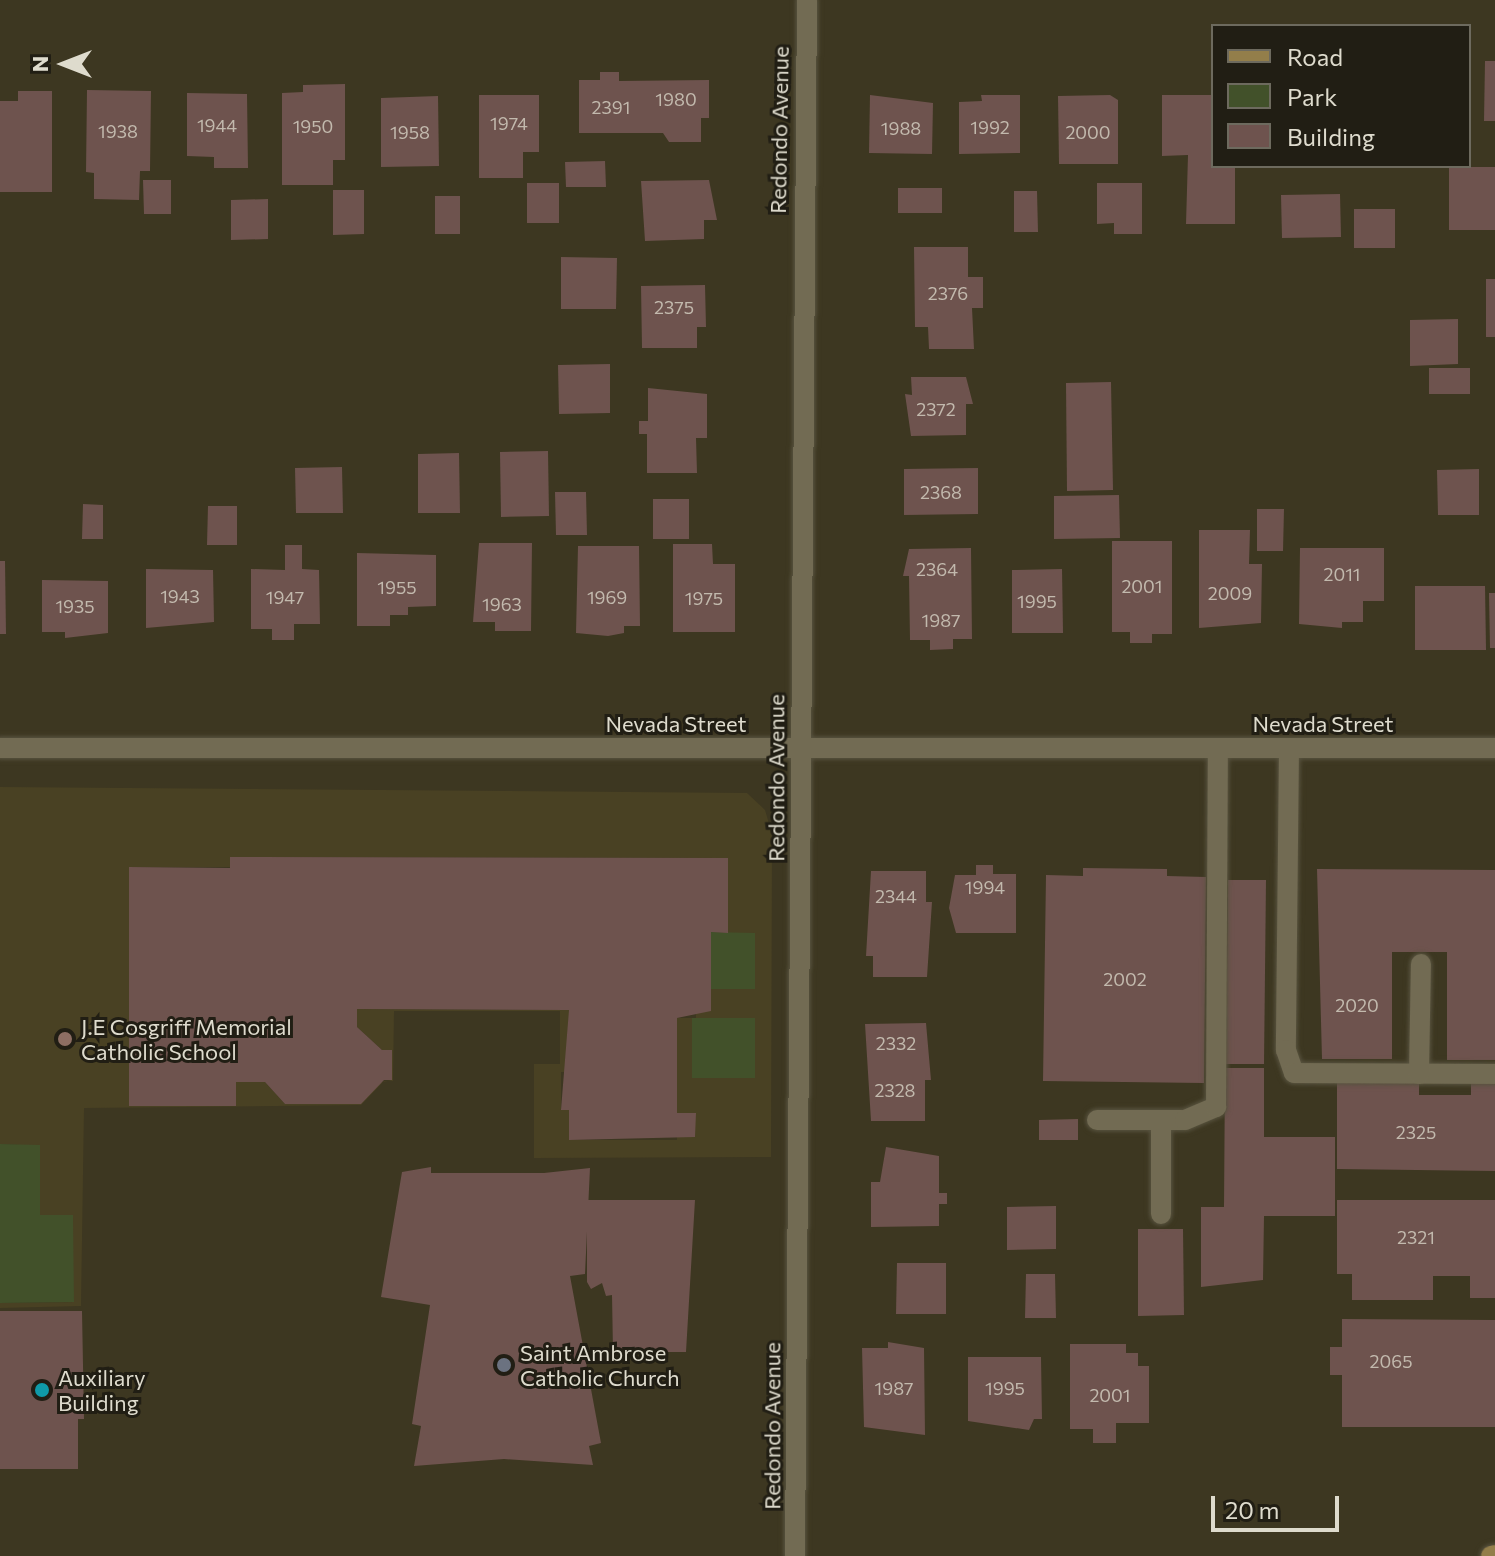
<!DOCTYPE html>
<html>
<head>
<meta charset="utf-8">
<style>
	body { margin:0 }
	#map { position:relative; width:1495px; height:1556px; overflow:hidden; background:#3d3721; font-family:Commissioner,sans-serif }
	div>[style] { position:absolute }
	.built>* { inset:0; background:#494123 }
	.green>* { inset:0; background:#42512a }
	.building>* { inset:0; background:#6e534e }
	.roads { filter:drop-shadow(0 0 2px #58533f) drop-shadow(0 0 2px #58533f) }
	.lane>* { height:20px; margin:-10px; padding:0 10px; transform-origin:10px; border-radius:10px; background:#726b53 }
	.street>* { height:20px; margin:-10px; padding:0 10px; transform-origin:10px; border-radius:10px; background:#726b53 }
	.secondary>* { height:20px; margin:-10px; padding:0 10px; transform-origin:10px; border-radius:10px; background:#937e4a }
	.dots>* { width:22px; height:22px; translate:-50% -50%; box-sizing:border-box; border:4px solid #211e14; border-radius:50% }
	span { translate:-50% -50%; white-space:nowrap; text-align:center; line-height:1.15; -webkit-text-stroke:6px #211e14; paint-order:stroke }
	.number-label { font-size:18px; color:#c2b9ad }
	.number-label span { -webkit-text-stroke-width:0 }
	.street-label { font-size:22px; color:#dedbcd }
	.poi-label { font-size:22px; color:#dedbcd }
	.left { translate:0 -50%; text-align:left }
	.legend { position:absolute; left:1211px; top:24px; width:260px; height:144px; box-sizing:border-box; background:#211e14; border:2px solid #6d6a5e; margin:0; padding:10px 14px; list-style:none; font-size:24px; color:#dedbcd }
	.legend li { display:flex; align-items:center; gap:16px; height:40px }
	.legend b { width:40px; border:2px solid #6d6a5e }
	.north { position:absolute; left:24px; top:24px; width:80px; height:80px; -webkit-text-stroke:6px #211e14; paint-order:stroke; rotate:270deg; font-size:22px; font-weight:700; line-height:32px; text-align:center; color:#dedbcd }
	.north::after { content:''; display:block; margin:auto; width:28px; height:36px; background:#dedbcd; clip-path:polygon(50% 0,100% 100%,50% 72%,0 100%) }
	.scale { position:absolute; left:1211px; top:1496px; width:128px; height:36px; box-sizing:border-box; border:4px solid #dedbcd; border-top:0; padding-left:10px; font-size:24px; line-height:28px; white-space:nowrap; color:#dedbcd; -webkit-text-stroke:6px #211e14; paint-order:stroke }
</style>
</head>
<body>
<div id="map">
	<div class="built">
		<div style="clip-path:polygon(evenodd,0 787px,747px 793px,765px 810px,772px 834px,771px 1157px,534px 1158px,534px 1064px,560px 1064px,560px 1011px,394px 1011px,393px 1081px,384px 1081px,361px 1105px,84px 1108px,81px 1306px,0 1308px,0 1303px,74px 1302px,40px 1215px,40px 1146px,0 1144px,0 787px,231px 857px,728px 858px,728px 933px,755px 934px,755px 989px,711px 989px,711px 1010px,696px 1011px,696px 1018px,754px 1018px,692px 1077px,692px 1018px,677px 1018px,677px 1140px,570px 1140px,569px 1110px,561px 1110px,561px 1072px,569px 1072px,569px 1010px,357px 1009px,357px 1027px,382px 1050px,392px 1051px,392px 1080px,285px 1104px,265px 1082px,236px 1082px,236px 1106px,130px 1106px,129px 867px,230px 867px,231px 857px)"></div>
	</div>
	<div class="green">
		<div style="clip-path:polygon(711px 932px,755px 933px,755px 989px,711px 989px)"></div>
		<div style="clip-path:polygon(692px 1018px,755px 1018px,755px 1078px,692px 1078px)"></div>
		<div style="clip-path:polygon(0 1144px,40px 1145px,40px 1215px,73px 1215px,74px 1302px,0 1303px)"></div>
	</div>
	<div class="building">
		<div style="clip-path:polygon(1485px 61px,1495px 61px,1495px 121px,1484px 121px)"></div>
		<div style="clip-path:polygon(600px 72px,619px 72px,619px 81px,709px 80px,709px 118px,701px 118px,701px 142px,669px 142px,663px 133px,579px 133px,579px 80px,600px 80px)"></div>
		<div style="clip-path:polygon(345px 84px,345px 160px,333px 160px,333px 185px,282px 185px,282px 93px,303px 92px,303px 85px)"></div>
		<div style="clip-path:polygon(87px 90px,151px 91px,150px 171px,140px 171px,139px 200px,94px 199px,94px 173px,86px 172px)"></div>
		<div style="clip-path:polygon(18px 91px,52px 91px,52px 192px,0 192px,0 101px,18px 101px)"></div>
		<div style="clip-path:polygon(187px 93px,247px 94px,248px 168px,214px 168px,214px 157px,187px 156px)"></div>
		<div style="clip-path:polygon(479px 95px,539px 95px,539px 152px,523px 152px,523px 178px,479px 178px)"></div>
		<div style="clip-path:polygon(870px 95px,933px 103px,932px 154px,869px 153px)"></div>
		<div style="clip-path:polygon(981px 95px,1020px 95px,1020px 153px,959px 154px,959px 102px,982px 101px)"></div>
		<div style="clip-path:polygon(1110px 95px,1118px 100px,1118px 164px,1059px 164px,1058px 96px)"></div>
		<div style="clip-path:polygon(1162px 95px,1213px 95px,1213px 166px,1235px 166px,1235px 224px,1186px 224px,1188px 155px,1162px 156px)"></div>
		<div style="clip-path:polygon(438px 96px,439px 166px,381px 167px,381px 98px)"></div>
		<div style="clip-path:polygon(605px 161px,606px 187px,566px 187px,565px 162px)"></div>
		<div style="clip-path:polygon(1449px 167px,1495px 167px,1495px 230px,1449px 230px)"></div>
		<div style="clip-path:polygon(143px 180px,171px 180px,171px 214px,144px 214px)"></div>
		<div style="clip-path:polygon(709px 180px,717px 220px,704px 220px,704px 239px,645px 241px,641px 181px)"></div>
		<div style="clip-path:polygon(527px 183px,559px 183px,559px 223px,527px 223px)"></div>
		<div style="clip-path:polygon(1097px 183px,1142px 183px,1142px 234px,1114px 234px,1114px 223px,1097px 224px)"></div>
		<div style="clip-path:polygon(898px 188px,942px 188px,942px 213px,898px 213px)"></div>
		<div style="clip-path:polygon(333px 190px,364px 190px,364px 234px,333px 235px)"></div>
		<div style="clip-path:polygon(1014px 191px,1037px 191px,1038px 232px,1014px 232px)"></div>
		<div style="clip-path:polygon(1340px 194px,1341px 237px,1282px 238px,1281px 195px)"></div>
		<div style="clip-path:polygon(435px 196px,460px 196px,460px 234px,435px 234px)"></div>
		<div style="clip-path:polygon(268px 199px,268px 239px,231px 240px,231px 200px)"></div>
		<div style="clip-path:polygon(1354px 209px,1395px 209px,1395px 248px,1354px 248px)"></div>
		<div style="clip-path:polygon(914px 247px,968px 247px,968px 277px,983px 277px,983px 308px,972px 308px,974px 349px,929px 349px,928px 327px,915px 327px)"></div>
		<div style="clip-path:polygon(561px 257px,617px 258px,616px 309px,561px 309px)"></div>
		<div style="clip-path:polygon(1486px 279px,1495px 279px,1495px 337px,1486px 337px)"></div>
		<div style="clip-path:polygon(705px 285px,706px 327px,697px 327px,697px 348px,642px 348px,641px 286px)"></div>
		<div style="clip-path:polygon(1458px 319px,1458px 364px,1410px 366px,1410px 320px)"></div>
		<div style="clip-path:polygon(610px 364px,610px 413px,559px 414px,558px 365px)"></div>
		<div style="clip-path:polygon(1429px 368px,1470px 368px,1470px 394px,1429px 394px)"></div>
		<div style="clip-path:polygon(911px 377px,966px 377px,973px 404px,966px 404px,966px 435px,911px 436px,905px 394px,912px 395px)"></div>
		<div style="clip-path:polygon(1111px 382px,1113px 490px,1067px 491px,1066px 383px)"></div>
		<div style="clip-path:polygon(648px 388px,707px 394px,707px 438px,696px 438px,697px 473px,647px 473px,647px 434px,639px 434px,639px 421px,648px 421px)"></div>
		<div style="clip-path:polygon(548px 451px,549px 516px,501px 517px,500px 452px)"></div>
		<div style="clip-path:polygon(459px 453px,460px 513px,418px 513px,418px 454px)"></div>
		<div style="clip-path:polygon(342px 467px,343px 513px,296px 513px,295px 468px)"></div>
		<div style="clip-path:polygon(978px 468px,978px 514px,904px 515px,904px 469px)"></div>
		<div style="clip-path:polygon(1479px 469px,1479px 515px,1438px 515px,1437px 470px)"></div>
		<div style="clip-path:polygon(555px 492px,586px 492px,587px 535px,556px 535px)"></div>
		<div style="clip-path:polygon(1119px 495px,1120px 538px,1054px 539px,1054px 496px)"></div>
		<div style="clip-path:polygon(653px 499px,689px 499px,689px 539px,653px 539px)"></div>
		<div style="clip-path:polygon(83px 504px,103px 505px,103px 539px,82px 539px)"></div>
		<div style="clip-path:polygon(208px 506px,237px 506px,237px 545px,207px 545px)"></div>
		<div style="clip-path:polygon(1257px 509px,1284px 509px,1283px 551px,1257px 551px)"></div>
		<div style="clip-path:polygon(1199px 530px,1250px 530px,1249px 564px,1262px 564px,1261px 623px,1199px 628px)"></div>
		<div style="clip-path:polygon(1112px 541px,1172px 541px,1172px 634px,1152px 634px,1152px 643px,1130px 643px,1130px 632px,1112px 632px)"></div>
		<div style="clip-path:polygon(479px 543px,532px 543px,531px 631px,495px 631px,495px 622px,473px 622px)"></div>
		<div style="clip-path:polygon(673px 544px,712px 544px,713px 564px,735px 564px,735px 632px,673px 632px)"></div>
		<div style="clip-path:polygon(285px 545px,302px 545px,302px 569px,319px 570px,320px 624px,294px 624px,294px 640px,272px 640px,272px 629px,251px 629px,251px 569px,285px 570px)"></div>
		<div style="clip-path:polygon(578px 546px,639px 546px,640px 626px,624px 626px,624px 633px,608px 636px,576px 633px)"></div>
		<div style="clip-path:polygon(971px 548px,972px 639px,953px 639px,953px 649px,930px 650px,930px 640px,910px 640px,909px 576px,903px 576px,909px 549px)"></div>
		<div style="clip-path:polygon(1300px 548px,1384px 548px,1384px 601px,1363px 601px,1363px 622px,1342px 622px,1342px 628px,1299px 624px)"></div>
		<div style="clip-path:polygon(357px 553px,436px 555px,436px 606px,408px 607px,408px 615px,390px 615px,390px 626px,357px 626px)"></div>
		<div style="clip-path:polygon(0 561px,5px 561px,6px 634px,0 634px)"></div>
		<div style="clip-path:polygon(146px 569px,213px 570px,214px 622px,146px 628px)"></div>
		<div style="clip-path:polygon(1062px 569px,1063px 633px,1012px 633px,1012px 570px)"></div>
		<div style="clip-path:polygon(42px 580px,108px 581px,108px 633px,65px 638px,65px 632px,42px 632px)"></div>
		<div style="clip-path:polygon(1415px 586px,1485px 586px,1486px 650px,1415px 650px)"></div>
		<div style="clip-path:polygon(1489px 593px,1495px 593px,1495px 648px,1490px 648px)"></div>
		<div style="clip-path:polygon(230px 857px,728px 858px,728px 933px,711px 932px,711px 1011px,677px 1018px,677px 1113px,696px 1113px,695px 1137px,569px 1140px,569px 1110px,561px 1110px,569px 1010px,357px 1009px,357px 1027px,382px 1050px,392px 1050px,392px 1080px,384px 1080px,361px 1104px,285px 1104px,265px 1082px,236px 1082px,236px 1106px,129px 1106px,129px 867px,230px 868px)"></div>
		<div style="clip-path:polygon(976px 865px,993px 865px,993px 874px,1016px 874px,1016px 933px,956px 933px,949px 908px,955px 875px,976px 875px)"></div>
		<div style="clip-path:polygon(1083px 868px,1167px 869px,1167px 876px,1206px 877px,1204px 1083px,1043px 1081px,1046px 875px,1083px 876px)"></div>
		<div style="clip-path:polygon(1317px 869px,1495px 870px,1495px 1060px,1447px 1060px,1447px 952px,1392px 952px,1392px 1059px,1322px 1059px)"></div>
		<div style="clip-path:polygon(871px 871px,926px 871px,926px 902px,932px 902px,927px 977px,873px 977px,873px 956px,866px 956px)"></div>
		<div style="clip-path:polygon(1228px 880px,1266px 880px,1264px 1064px,1226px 1064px)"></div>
		<div style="clip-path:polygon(926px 1023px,931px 1080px,925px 1080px,925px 1121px,871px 1121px,865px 1024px)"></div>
		<div style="clip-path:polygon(1225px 1068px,1264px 1068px,1264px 1137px,1335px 1137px,1335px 1216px,1264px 1216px,1263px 1280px,1201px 1287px,1201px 1207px,1224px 1207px)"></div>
		<div style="clip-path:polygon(1337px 1079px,1419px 1079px,1419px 1095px,1471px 1095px,1471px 1080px,1495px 1080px,1495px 1171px,1337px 1169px)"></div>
		<div style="clip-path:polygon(1078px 1119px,1078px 1140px,1039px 1140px,1039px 1120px)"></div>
		<div style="clip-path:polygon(886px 1147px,939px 1156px,939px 1193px,947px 1193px,947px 1204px,939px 1204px,939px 1226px,871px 1227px,871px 1182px,880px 1182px)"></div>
		<div style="clip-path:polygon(431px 1167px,431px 1173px,544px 1173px,590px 1168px,585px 1274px,570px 1276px,601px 1443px,589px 1446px,593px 1465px,504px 1459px,414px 1466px,421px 1426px,412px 1424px,430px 1305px,381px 1297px,402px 1172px)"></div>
		<div style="clip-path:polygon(587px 1200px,695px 1200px,686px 1352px,613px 1352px,612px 1295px,606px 1296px,602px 1283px,591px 1289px,587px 1282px)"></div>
		<div style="clip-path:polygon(1337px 1200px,1495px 1200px,1495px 1298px,1470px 1298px,1470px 1276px,1433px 1276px,1433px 1300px,1352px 1300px,1352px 1274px,1337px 1274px)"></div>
		<div style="clip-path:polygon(1056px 1206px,1056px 1249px,1007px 1250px,1007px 1207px)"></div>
		<div style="clip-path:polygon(1138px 1229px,1183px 1229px,1184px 1315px,1138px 1316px)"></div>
		<div style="clip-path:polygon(897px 1263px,946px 1263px,946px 1314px,896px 1314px)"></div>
		<div style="clip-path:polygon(1026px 1274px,1055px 1274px,1056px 1318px,1025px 1318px)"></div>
		<div style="clip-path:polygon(0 1311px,82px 1311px,84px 1419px,78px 1419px,78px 1469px,0 1469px)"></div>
		<div style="clip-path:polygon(1342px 1319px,1495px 1320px,1495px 1427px,1342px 1427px,1342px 1375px,1330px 1375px,1330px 1347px,1342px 1347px)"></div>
		<div style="clip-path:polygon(888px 1342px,924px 1348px,925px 1435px,864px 1427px,862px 1348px,888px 1348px)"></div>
		<div style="clip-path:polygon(1070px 1344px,1126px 1344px,1126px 1353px,1138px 1353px,1138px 1366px,1149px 1366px,1149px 1423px,1116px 1423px,1116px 1443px,1093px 1443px,1093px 1429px,1070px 1429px)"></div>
		<div style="clip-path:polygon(968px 1357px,1041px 1357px,1042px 1419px,1034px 1419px,1029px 1430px,968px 1421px)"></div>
	</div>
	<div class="roads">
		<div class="lane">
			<div style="left:1289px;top:748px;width:302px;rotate:90.6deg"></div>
			<div style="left:1286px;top:1050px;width:24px;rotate:71deg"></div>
			<div style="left:1294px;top:1073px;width:201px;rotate:0.3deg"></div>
			<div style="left:1419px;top:1074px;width:110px;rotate:-89deg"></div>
			<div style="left:1097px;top:1120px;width:88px"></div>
			<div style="left:1185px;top:1120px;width:34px;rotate:-23deg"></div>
			<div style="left:1216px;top:1107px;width:359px;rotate:-89.7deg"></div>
			<div style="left:1161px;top:1120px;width:94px;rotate:90deg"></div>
		</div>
		<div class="street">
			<div style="left:0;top:748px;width:1495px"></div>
			<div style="left:795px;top:1556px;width:1556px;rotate:-89.56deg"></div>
		</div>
		<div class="secondary">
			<div style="left:1491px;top:1556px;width:4px;rotate:-14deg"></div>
		</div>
	</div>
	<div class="dots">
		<div style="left:65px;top:1039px;background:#8d6e63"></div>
		<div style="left:504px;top:1365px;background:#6b7280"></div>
		<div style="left:42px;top:1390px;background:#0f9aa8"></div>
	</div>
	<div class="number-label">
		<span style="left:676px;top:99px">1980</span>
		<span style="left:611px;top:107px">2391</span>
		<span style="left:509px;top:123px">1974</span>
		<span style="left:217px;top:125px">1944</span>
		<span style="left:313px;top:126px">1950</span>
		<span style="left:990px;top:127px">1992</span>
		<span style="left:901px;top:128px">1988</span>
		<span style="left:118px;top:131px">1938</span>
		<span style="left:410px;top:132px">1958</span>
		<span style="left:1088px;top:132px">2000</span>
		<span style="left:948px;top:293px">2376</span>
		<span style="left:674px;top:307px">2375</span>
		<span style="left:936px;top:409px">2372</span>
		<span style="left:941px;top:492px">2368</span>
		<span style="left:937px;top:569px">2364</span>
		<span style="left:1342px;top:574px">2011</span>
		<span style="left:1142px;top:586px">2001</span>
		<span style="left:397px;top:587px">1955</span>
		<span style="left:1230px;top:593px">2009</span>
		<span style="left:180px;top:596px">1943</span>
		<span style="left:285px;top:597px">1947</span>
		<span style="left:607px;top:597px">1969</span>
		<span style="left:704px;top:598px">1975</span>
		<span style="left:1037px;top:601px">1995</span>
		<span style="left:502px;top:604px">1963</span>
		<span style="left:75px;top:606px">1935</span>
		<span style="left:941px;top:620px">1987</span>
		<span style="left:985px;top:887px">1994</span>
		<span style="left:896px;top:896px">2344</span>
		<span style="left:1125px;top:979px">2002</span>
		<span style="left:1357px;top:1005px">2020</span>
		<span style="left:896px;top:1043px">2332</span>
		<span style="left:895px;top:1090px">2328</span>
		<span style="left:1416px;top:1132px">2325</span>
		<span style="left:1416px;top:1237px">2321</span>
		<span style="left:1391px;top:1361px">2065</span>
		<span style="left:894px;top:1388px">1987</span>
		<span style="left:1005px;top:1388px">1995</span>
		<span style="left:1110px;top:1395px">2001</span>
	</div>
	<div class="street-label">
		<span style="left:779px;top:130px;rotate:-89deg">Redondo Avenue</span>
		<span style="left:676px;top:724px">Nevada Street</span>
		<span style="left:1323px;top:724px">Nevada Street</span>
		<span style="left:776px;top:778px;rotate:-90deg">Redondo Avenue</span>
		<span style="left:772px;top:1426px;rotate:-90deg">Redondo Avenue</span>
	</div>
	<div class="poi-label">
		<span class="left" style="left:81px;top:1039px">J.E Cosgriff Memorial<br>Catholic School</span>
		<span class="left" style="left:520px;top:1365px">Saint Ambrose<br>Catholic Church</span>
		<span class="left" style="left:58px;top:1390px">Auxiliary<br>Building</span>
	</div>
	<ul class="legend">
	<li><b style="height:10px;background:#937e4a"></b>Road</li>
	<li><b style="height:22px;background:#42512a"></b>Park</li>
	<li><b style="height:22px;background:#6e534e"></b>Building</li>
	</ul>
	<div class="north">N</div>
	<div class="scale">20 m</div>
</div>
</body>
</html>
